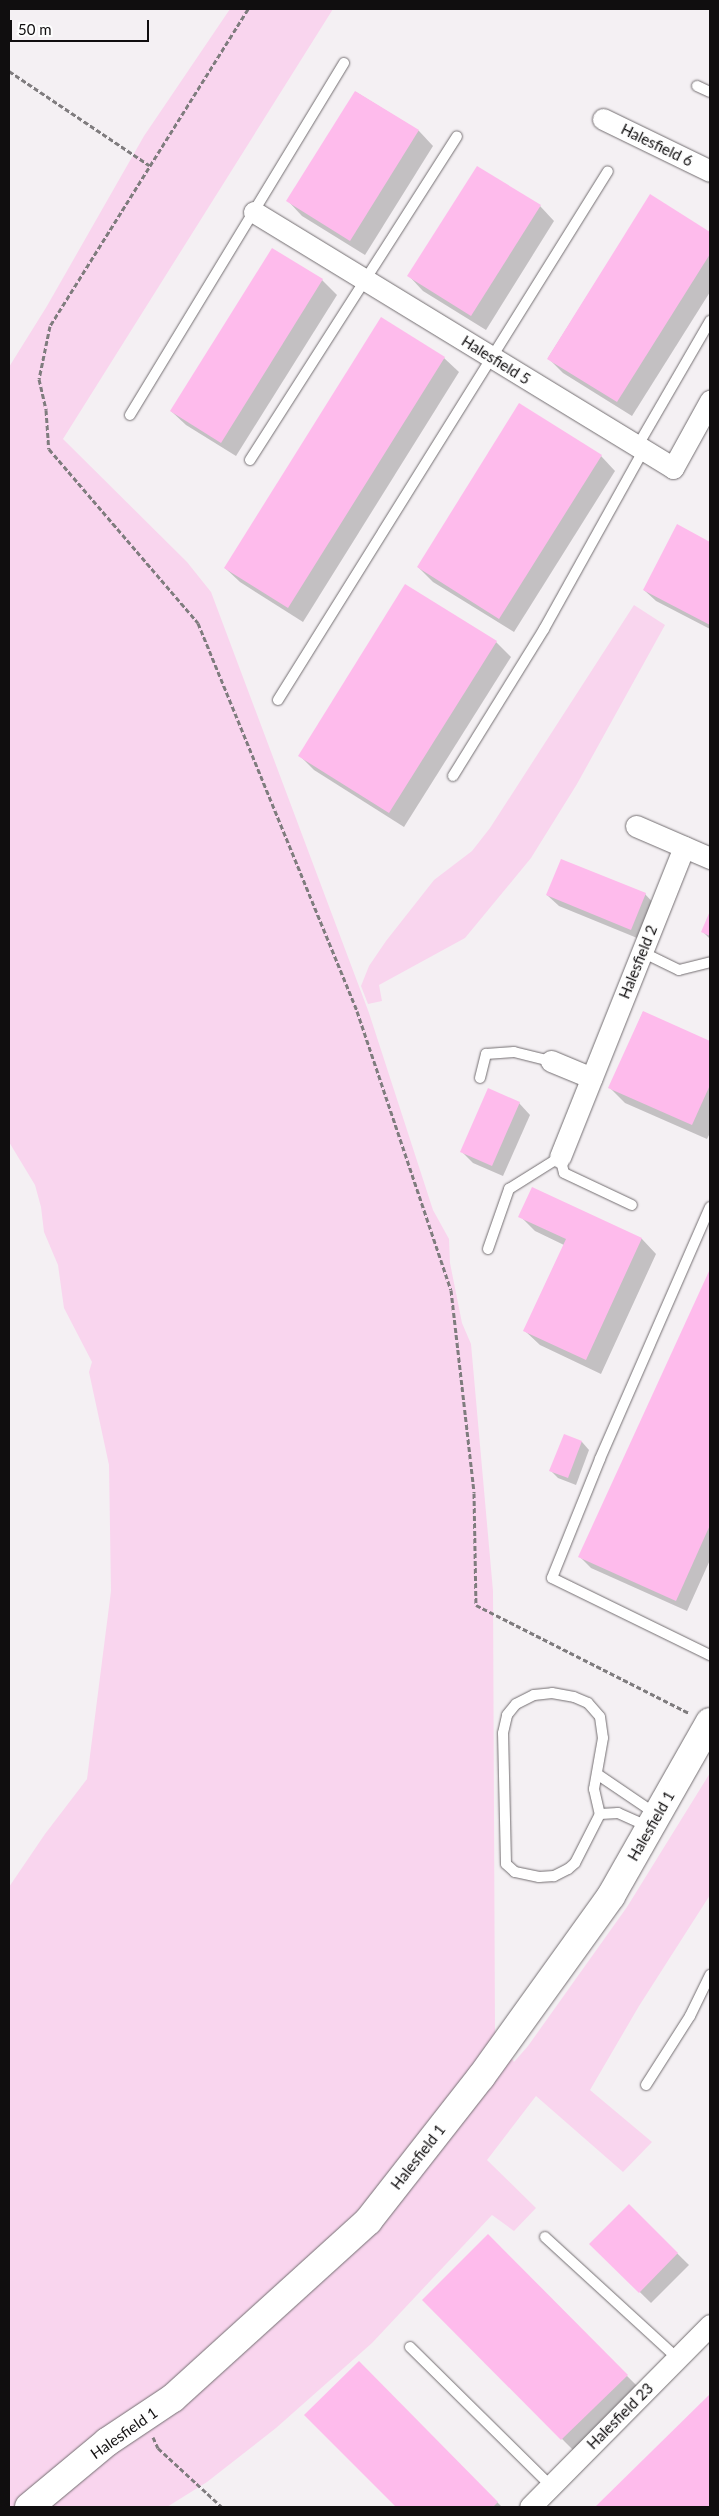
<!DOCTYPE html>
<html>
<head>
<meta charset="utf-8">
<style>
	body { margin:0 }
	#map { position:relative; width:719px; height:2516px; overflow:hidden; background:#f4f0f3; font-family:Lato,sans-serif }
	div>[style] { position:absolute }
	.green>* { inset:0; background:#f9d5ee }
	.shadow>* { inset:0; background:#0003 }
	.building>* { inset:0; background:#febbec }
	.path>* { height:3px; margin-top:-1.5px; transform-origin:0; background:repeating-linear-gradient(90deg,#7f7c7e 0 5px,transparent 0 7.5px) }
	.roads { filter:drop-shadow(0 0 1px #736e71) drop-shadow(0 0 1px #736e71) }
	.lane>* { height:10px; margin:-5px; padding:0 5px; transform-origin:5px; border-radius:5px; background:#fff }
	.street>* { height:21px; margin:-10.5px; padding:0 10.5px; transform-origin:10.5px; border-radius:10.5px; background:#fff }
	.secondary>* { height:28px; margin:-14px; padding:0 14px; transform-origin:14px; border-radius:14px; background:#fff }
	span { translate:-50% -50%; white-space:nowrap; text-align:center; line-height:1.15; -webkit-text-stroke:4px #fefefe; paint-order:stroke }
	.street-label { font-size:15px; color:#100e0f }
	.frame { position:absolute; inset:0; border:10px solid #100e0f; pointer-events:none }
	.scale { position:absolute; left:10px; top:20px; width:139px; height:22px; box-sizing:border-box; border:2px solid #100e0f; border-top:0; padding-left:6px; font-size:15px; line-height:18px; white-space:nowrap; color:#100e0f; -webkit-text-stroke:4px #fefefe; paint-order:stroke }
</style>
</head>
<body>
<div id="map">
	<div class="green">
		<div style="clip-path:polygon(230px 9px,333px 9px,63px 439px,187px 562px,211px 592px,369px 1013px,433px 1210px,449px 1239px,450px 1263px,462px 1323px,471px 1344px,493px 1591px,495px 2031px,514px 2062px,528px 2046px,627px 1907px,710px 1773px,710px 1895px,639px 2006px,590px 2090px,652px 2142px,623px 2172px,536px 2096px,487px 2160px,536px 2208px,514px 2231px,492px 2215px,372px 2343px,276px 2428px,207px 2482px,167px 2507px,9px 2507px,9px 1887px,45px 1834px,87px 1779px,111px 1591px,109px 1465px,89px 1372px,92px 1362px,64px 1308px,58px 1265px,44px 1232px,41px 1207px,35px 1185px,9px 1142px,9px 367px,47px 306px,144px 136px)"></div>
		<div style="clip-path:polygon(634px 605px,665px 625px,577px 784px,531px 858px,465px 938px,379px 985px,382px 1001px,368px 1004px,361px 986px,369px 966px,386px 941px,434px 880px,472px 851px,490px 828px)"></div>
	</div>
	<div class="shadow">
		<div style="clip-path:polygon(356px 92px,419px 131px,433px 146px,365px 255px,302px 216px,288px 201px)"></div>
		<div style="clip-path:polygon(650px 196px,710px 233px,710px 292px,632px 416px,563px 373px,548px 358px)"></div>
		<div style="clip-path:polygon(540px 206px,554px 221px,486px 330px,423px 291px,409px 276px)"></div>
		<div style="clip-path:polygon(322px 280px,337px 295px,236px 456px,186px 425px,171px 411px)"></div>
		<div style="clip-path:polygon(444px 358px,459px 372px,303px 622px,240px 582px,225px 568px)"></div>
		<div style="clip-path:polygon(601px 456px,615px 471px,514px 632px,433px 582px,418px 567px)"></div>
		<div style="clip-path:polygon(677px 526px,710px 543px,710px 629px,656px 601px,644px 590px)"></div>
		<div style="clip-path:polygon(496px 642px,511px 657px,404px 827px,314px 770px,300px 756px)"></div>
		<div style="clip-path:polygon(645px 894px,656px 906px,642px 940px,559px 906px,547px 895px)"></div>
		<div style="clip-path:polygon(710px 914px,710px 939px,703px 932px)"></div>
		<div style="clip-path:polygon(643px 1012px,710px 1042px,710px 1133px,707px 1139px,625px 1103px,610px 1088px)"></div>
		<div style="clip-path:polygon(519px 1103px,530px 1115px,503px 1176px,473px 1163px,462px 1152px)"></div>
		<div style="clip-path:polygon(533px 1189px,642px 1239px,656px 1254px,601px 1374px,540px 1345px,525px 1331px,564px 1245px,535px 1231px,520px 1216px)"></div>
		<div style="clip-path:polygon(710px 1272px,710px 1560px,687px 1611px,591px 1568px,580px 1557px)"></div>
		<div style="clip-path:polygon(564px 1436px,582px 1442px,589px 1450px,576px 1485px,558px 1478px,551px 1471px)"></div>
		<div style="clip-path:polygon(629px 2206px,689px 2265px,651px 2303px,591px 2244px)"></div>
		<div style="clip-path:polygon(488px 2236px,641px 2390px,577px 2454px,424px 2300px)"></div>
		<div style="clip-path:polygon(359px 2363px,502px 2507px,398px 2507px,306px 2415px)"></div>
		<div style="clip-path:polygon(710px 2396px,710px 2507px,596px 2507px)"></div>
	</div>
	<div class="building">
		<div style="clip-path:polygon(355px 91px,419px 130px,350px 241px,286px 201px)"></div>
		<div style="clip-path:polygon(477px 166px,541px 205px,471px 316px,407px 276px)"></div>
		<div style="clip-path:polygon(650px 194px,710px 232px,710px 254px,617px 402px,547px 359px)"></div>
		<div style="clip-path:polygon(272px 248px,323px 279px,221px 443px,170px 411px)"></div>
		<div style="clip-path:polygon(381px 317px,445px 357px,288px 608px,224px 568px)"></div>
		<div style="clip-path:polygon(519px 403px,602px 455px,499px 619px,417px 567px)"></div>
		<div style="clip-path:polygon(677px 524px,710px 542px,710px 625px,643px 590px)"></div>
		<div style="clip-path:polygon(405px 584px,497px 641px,389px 813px,298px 756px)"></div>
		<div style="clip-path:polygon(561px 859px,646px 893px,631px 930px,546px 895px)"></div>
		<div style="clip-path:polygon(710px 911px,710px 936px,701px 932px)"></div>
		<div style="clip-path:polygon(643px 1011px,710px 1041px,710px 1085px,692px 1125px,608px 1088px)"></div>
		<div style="clip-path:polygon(488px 1088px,520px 1102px,492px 1166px,460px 1152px)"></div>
		<div style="clip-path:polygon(532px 1187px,642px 1238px,586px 1360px,523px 1331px,566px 1239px,518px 1217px)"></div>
		<div style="clip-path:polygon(710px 1269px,710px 1525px,676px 1601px,578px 1557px)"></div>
		<div style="clip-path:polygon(564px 1434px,582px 1441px,568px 1478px,549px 1471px)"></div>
		<div style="clip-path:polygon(629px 2204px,678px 2253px,639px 2293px,589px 2244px)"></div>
		<div style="clip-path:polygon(488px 2234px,628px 2375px,561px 2440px,422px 2300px)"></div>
		<div style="clip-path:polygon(359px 2361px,498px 2502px,493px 2507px,396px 2507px,304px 2415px)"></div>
		<div style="clip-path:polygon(710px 2394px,710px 2507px,595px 2507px)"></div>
	</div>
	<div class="path">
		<div style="left:248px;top:9px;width:374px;rotate:122deg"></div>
		<div style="left:50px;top:326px;width:54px;rotate:101.7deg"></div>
		<div style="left:39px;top:379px;width:32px;rotate:77deg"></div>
		<div style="left:46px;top:410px;width:39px;rotate:86deg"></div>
		<div style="left:49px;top:449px;width:229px;rotate:49.4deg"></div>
		<div style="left:198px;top:623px;width:419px;rotate:67.7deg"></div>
		<div style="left:357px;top:1011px;width:294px;rotate:71.4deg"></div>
		<div style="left:451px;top:1290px;width:204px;rotate:83.5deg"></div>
		<div style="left:474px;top:1493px;width:112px;rotate:89deg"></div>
		<div style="left:476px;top:1605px;width:239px;rotate:26.9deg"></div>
		<div style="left:9px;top:71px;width:169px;rotate:33.9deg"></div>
		<div style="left:153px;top:2437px;width:12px;rotate:66deg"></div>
		<div style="left:158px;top:2448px;width:87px;rotate:42.7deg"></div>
	</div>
	<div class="roads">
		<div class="lane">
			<div style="left:697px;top:86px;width:14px;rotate:25deg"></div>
			<div style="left:130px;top:415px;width:412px;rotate:-58.7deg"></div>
			<div style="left:637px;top:447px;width:146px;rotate:-59.9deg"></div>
			<div style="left:250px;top:460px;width:384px;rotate:-57.4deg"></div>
			<div style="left:278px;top:700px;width:623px;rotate:-58.04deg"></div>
			<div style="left:453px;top:776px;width:173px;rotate:-58.2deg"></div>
			<div style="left:544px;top:629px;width:204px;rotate:-60.9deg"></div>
			<div style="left:642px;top:952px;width:41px;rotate:25.9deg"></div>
			<div style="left:679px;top:970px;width:32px;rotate:-14deg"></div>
			<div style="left:480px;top:1078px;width:25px;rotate:-76deg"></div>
			<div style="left:486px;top:1054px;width:28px;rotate:-4deg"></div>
			<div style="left:514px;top:1052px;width:38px;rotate:14deg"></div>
			<div style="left:710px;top:1207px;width:275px;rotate:113.6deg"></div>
			<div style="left:600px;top:1459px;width:128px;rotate:112deg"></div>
			<div style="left:552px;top:1578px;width:176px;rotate:26deg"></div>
			<div style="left:488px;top:1249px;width:64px;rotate:-70.7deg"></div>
			<div style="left:509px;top:1189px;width:60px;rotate:-32.1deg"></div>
			<div style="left:560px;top:1157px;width:16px;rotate:76deg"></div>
			<div style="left:564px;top:1173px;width:75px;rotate:25.2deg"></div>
			<div style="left:552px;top:1693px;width:22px;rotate:10deg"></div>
			<div style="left:574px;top:1697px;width:15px;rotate:23deg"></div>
			<div style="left:588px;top:1703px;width:18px;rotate:49deg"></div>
			<div style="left:600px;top:1717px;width:21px;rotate:82deg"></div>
			<div style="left:603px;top:1738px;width:52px;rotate:100deg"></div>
			<div style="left:594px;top:1789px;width:26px;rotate:77deg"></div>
			<div style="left:600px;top:1814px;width:55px;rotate:117deg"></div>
			<div style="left:575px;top:1863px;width:9px;rotate:139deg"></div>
			<div style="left:568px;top:1869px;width:16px;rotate:153deg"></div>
			<div style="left:554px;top:1876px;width:15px;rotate:176deg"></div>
			<div style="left:539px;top:1877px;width:25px;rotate:-168deg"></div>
			<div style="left:515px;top:1872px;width:12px;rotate:-138deg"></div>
			<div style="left:506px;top:1864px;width:131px;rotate:-91.3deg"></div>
			<div style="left:503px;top:1733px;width:18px;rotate:-77deg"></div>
			<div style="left:507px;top:1715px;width:14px;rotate:-51deg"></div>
			<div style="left:516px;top:1704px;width:20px;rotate:-27deg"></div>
			<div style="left:534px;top:1695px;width:18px;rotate:-6deg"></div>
			<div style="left:597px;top:1774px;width:71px;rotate:34.1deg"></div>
			<div style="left:600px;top:1814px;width:18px;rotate:-3deg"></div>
			<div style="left:618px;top:1813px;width:34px;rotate:24deg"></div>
			<div style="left:646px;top:2085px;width:82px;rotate:-57.5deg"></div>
			<div style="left:690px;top:2016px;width:46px;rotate:-64deg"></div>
			<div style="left:545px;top:2237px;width:179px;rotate:42.5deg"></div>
			<div style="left:410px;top:2347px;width:198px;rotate:44.6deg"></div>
		</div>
		<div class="street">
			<div style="left:603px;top:119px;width:119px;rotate:25.9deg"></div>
			<div style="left:254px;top:212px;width:491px;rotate:31.4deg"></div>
			<div style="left:673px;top:468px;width:77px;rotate:-61.1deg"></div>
			<div style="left:636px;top:826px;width:81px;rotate:23.4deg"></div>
			<div style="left:551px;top:1061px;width:44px;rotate:22.5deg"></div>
			<div style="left:560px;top:1157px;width:334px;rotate:-68.2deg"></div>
			<div style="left:530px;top:2507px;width:256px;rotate:-45.3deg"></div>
		</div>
		<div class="secondary">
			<div style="left:29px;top:2507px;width:102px;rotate:-39.8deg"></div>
			<div style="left:107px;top:2442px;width:79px;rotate:-33.7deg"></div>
			<div style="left:173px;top:2398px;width:263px;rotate:-42.2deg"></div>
			<div style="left:368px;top:2221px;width:183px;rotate:-51.9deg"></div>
			<div style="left:481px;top:2077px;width:223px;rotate:-54.3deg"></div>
			<div style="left:611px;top:1896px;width:200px;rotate:-60.4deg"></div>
		</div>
	</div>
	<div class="street-label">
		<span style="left:657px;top:145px;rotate:26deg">Halesfield 6</span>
		<span style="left:496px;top:360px;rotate:32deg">Halesfield 5</span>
		<span style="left:638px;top:962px;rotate:-68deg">Halesfield 2</span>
		<span style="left:651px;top:1826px;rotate:-60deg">Halesfield 1</span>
		<span style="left:418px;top:2157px;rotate:-52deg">Halesfield 1</span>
		<span style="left:620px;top:2416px;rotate:-45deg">Halesfield 23</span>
		<span style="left:124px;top:2433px;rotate:-35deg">Halesfield 1</span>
	</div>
	<div class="frame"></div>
	<div class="scale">50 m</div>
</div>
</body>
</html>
